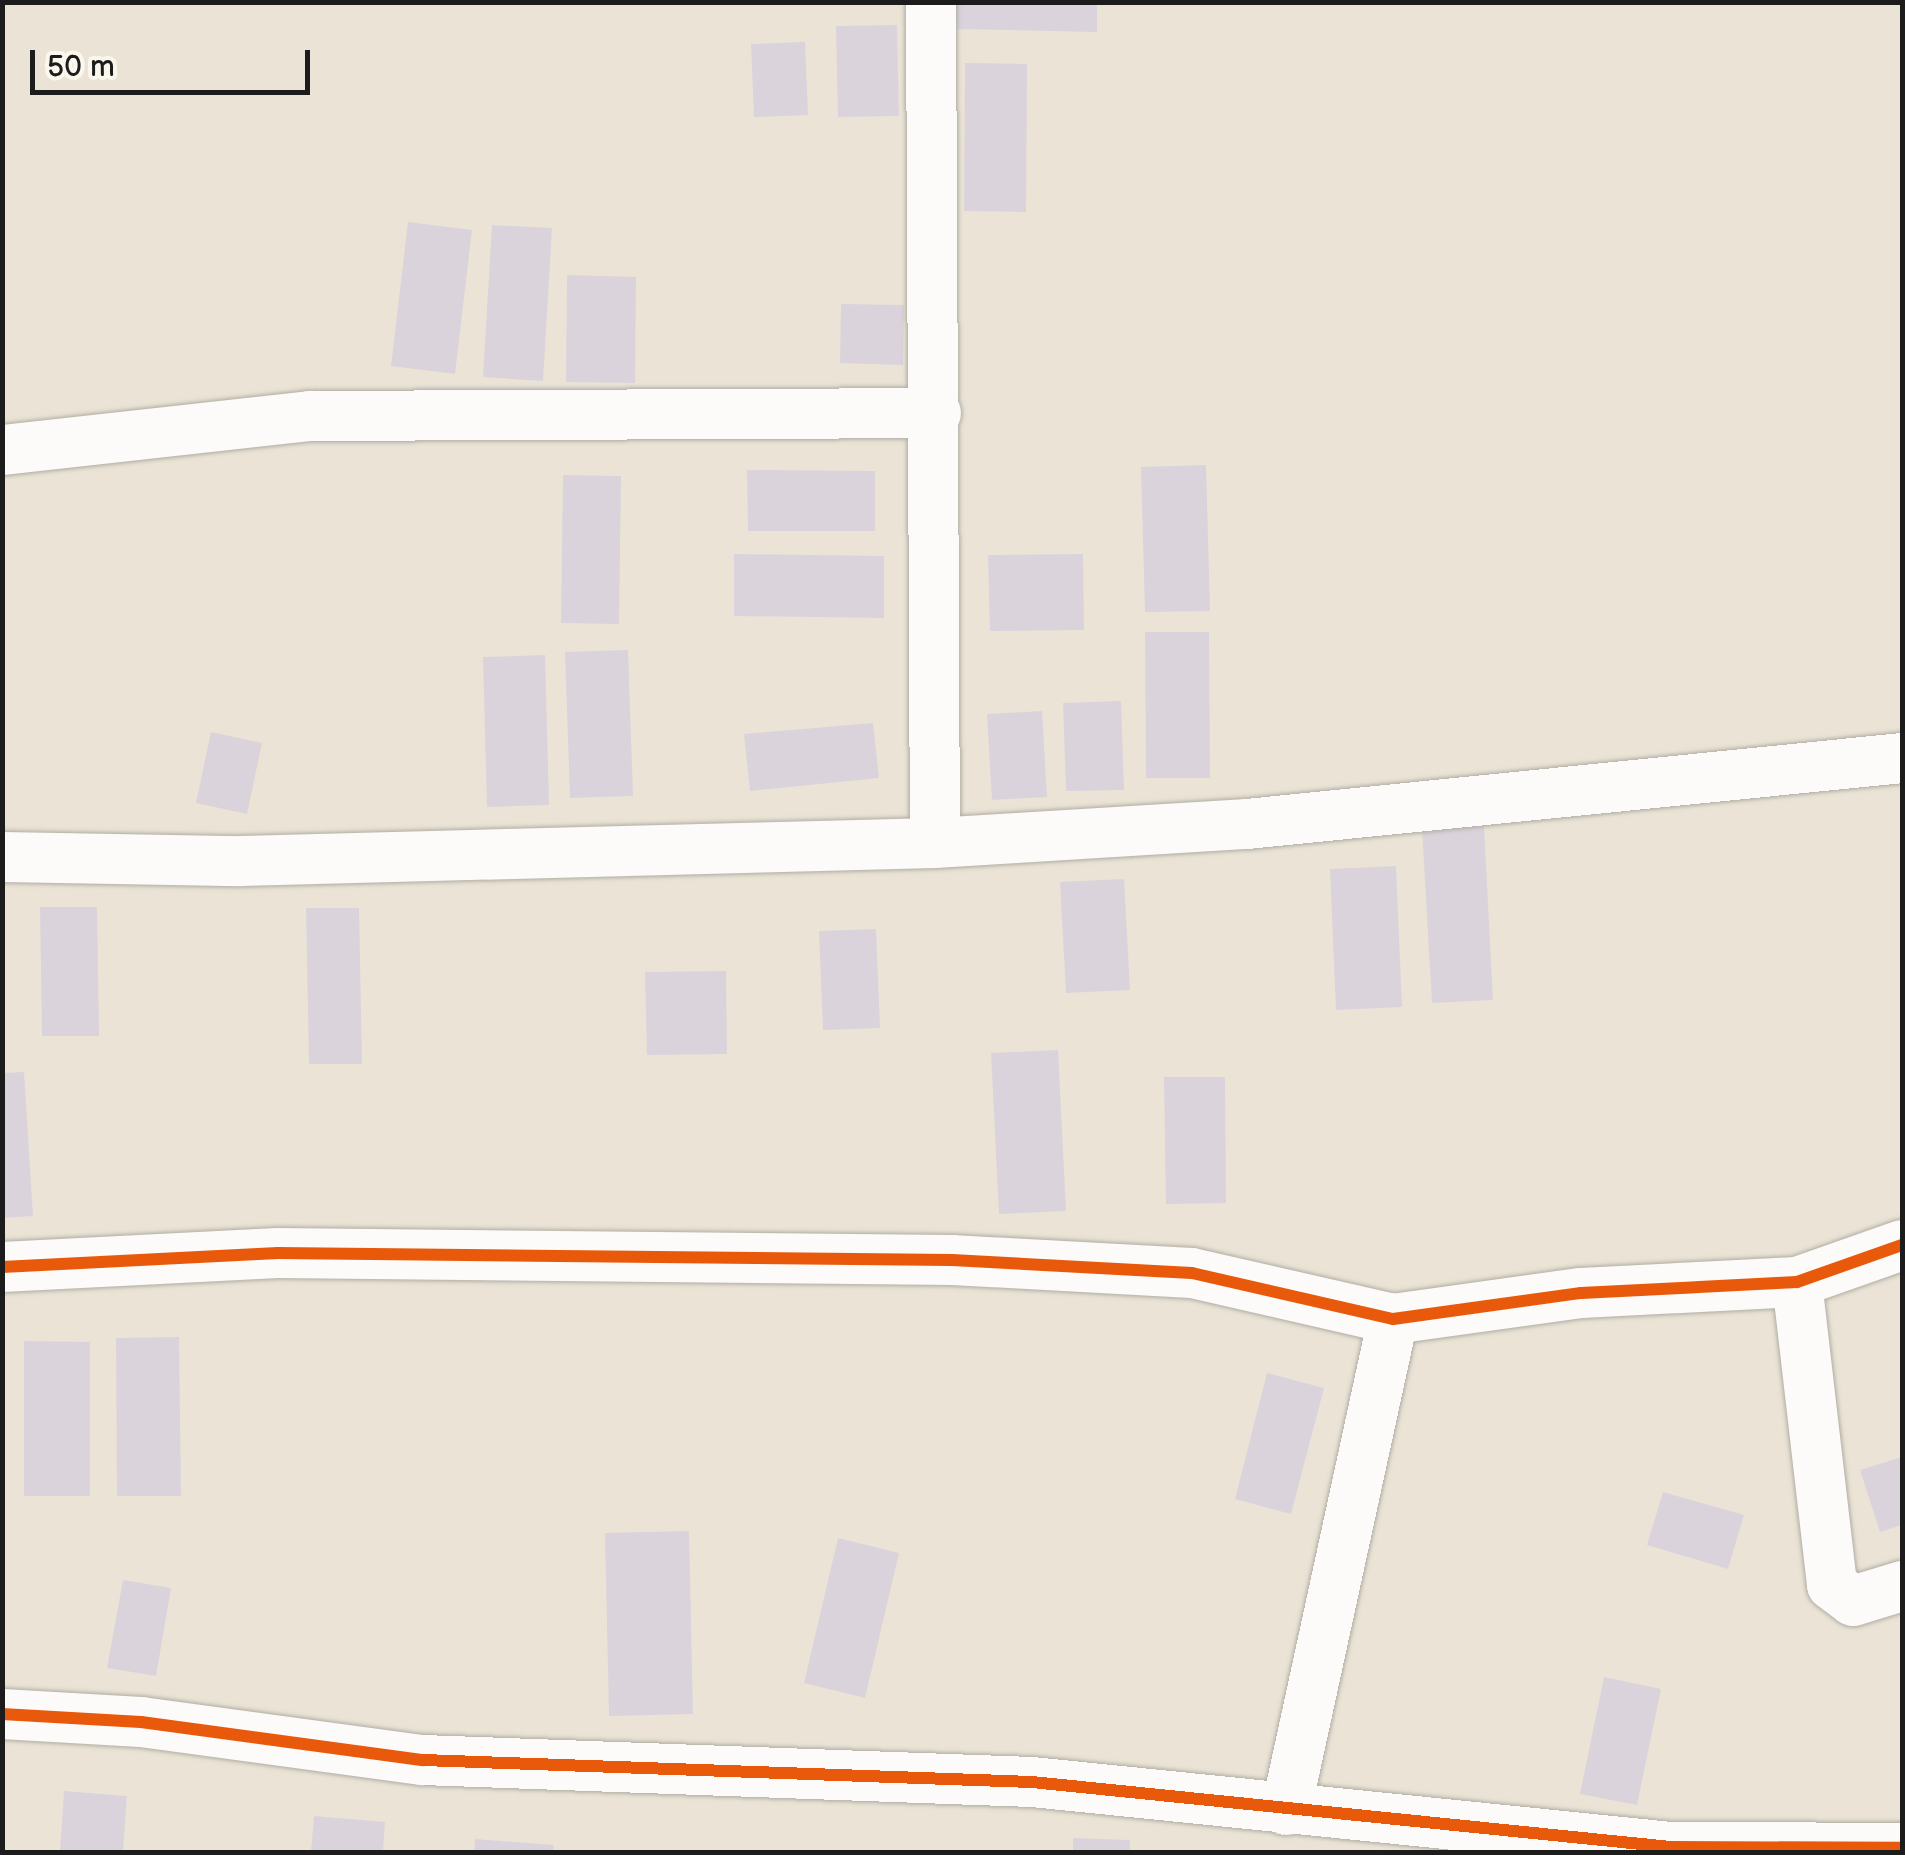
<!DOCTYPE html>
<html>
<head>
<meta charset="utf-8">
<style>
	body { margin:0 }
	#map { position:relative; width:1905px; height:1855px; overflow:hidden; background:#ebe4d6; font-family:"Balsamiq Sans",sans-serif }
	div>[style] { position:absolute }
	.building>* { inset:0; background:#dad3db }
	.roads { filter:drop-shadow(0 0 2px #b1ada4) drop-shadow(0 0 2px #b1ada4) }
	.minor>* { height:50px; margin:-25px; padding:0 25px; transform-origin:25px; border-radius:25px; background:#fcfbf9 }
	.cycleway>* { height:12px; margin:-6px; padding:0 6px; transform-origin:6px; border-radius:6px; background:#e8590c }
	span { translate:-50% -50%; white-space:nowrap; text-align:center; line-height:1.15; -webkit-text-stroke:8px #fbf7ec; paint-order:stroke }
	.frame { position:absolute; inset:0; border:5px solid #1c1c1c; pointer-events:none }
	.scale { position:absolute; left:30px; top:50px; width:280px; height:45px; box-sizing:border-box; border:5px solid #1c1c1c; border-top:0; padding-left:12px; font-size:30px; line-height:35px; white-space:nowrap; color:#1c1c1c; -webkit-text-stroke:8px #fbf7ec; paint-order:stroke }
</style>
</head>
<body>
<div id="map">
	<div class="building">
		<div style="clip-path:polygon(954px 2px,1097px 2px,1097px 32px,954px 29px)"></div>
		<div style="clip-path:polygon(897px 25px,899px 116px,838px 117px,836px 26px)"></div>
		<div style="clip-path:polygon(805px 42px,808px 115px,754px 117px,751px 44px)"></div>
		<div style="clip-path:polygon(965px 63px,1027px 64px,1026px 212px,964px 211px)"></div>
		<div style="clip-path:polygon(408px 222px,472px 230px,455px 374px,391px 366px)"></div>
		<div style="clip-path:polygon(492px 225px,552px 228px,543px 381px,483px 377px)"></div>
		<div style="clip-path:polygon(567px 275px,636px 277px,635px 383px,566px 382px)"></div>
		<div style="clip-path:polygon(841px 304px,904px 305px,903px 365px,840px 363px)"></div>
		<div style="clip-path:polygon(1206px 465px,1210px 611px,1145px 612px,1141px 467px)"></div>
		<div style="clip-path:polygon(747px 470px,875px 471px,875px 531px,748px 531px)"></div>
		<div style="clip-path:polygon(563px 475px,621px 476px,619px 624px,561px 623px)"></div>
		<div style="clip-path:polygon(734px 554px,884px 556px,884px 618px,734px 616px)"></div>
		<div style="clip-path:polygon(1083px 554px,1084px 630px,990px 631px,988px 555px)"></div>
		<div style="clip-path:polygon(1145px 632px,1209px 632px,1210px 778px,1146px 778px)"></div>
		<div style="clip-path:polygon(628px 650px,633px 796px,570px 798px,565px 652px)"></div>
		<div style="clip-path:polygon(545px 655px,549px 805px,487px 807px,483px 657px)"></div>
		<div style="clip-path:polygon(1121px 701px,1124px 790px,1066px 791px,1063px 703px)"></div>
		<div style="clip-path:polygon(1042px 711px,1047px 797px,992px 800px,987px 714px)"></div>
		<div style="clip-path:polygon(873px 723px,879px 778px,750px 791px,744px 734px)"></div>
		<div style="clip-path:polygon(211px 732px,262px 743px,247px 814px,196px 803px)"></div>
		<div style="clip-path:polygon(1484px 826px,1493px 1000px,1432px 1003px,1422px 829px)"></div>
		<div style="clip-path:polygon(1396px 866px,1402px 1007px,1336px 1010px,1330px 869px)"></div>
		<div style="clip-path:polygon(1124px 879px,1130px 990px,1066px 993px,1060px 882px)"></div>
		<div style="clip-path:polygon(40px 907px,97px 907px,99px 1036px,42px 1036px)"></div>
		<div style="clip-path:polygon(306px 908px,359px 908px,362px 1064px,309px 1064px)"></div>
		<div style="clip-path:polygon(876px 929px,880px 1028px,823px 1030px,819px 931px)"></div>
		<div style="clip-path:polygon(726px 971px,727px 1054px,647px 1055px,645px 972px)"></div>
		<div style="clip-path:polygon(1058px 1050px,1066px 1211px,999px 1214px,991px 1053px)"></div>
		<div style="clip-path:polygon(24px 1072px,33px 1216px,2px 1218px,2px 1073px)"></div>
		<div style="clip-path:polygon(1164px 1077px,1225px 1077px,1226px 1203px,1166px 1204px)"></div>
		<div style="clip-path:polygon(179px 1337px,181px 1496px,117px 1496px,116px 1338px)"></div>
		<div style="clip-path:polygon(24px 1341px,90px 1342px,90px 1496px,24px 1496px)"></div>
		<div style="clip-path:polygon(1267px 1373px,1324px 1388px,1291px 1514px,1235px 1499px)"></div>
		<div style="clip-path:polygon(1902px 1457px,1902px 1525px,1880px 1532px,1860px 1470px)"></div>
		<div style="clip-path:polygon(1663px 1492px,1744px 1515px,1728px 1569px,1647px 1545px)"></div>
		<div style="clip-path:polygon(689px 1531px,693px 1714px,609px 1716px,605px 1533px)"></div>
		<div style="clip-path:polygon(838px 1538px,899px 1553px,865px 1698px,804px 1683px)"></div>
		<div style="clip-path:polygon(123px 1580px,171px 1588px,156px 1676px,107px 1668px)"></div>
		<div style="clip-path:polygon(1604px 1677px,1661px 1689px,1637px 1805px,1580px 1794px)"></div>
		<div style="clip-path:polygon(64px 1791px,127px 1796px,123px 1852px,60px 1852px)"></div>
		<div style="clip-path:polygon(314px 1816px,385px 1822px,383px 1852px,311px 1852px)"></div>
		<div style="clip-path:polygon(1073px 1838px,1130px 1840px,1130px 1852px,1073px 1852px)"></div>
		<div style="clip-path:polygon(475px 1839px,554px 1845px,553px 1852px,474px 1852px)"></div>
	</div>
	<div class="roads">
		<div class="minor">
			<div style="left:931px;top:2px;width:841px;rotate:89.73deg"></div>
			<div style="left:2px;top:450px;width:310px;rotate:-6.3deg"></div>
			<div style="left:310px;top:416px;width:626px;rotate:-0.27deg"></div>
			<div style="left:2px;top:857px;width:239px;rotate:1deg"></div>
			<div style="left:241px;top:861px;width:694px;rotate:-1.49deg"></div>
			<div style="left:935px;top:843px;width:313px;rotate:-3.5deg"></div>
			<div style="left:1247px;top:824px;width:658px;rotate:-5.75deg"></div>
			<div style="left:2px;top:1267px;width:276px;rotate:-2.9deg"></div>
			<div style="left:278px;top:1253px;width:674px;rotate:0.6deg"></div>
			<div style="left:952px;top:1260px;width:240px;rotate:3.1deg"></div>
			<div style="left:1192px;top:1273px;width:206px;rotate:12.9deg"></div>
			<div style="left:1393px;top:1319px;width:190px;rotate:-7.9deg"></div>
			<div style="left:1581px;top:1293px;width:216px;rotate:-2.9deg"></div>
			<div style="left:1797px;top:1282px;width:111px;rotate:-19.4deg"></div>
			<div style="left:1797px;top:1282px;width:305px;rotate:83.4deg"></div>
			<div style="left:1832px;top:1585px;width:26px;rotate:37deg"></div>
			<div style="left:1853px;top:1601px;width:51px;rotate:-17deg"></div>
			<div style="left:2px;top:1714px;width:139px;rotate:3.3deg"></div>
			<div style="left:141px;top:1722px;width:285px;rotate:7.7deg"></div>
			<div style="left:423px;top:1760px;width:609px;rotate:2.07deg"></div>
			<div style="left:1032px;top:1782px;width:642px;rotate:5.81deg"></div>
			<div style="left:1671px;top:1847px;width:231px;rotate:0.2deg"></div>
			<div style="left:1286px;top:1810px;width:503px;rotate:-77.71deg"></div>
		</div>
	</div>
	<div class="cycleway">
		<div style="left:2px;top:1267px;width:276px;rotate:-2.9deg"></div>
		<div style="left:278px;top:1253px;width:674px;rotate:0.6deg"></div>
		<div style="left:952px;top:1260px;width:240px;rotate:3.1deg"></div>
		<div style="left:1192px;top:1273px;width:206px;rotate:12.9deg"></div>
		<div style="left:1393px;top:1319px;width:190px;rotate:-7.9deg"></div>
		<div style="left:1581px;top:1293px;width:216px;rotate:-2.9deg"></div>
		<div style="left:1797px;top:1282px;width:111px;rotate:-19.4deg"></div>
		<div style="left:2px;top:1714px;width:139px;rotate:3.3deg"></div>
		<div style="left:141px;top:1722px;width:285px;rotate:7.7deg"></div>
		<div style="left:423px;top:1760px;width:609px;rotate:2.07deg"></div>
		<div style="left:1032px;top:1782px;width:642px;rotate:5.81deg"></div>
		<div style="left:1671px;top:1847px;width:231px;rotate:0.2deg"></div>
	</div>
	<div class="frame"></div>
	<div class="scale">50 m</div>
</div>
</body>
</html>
